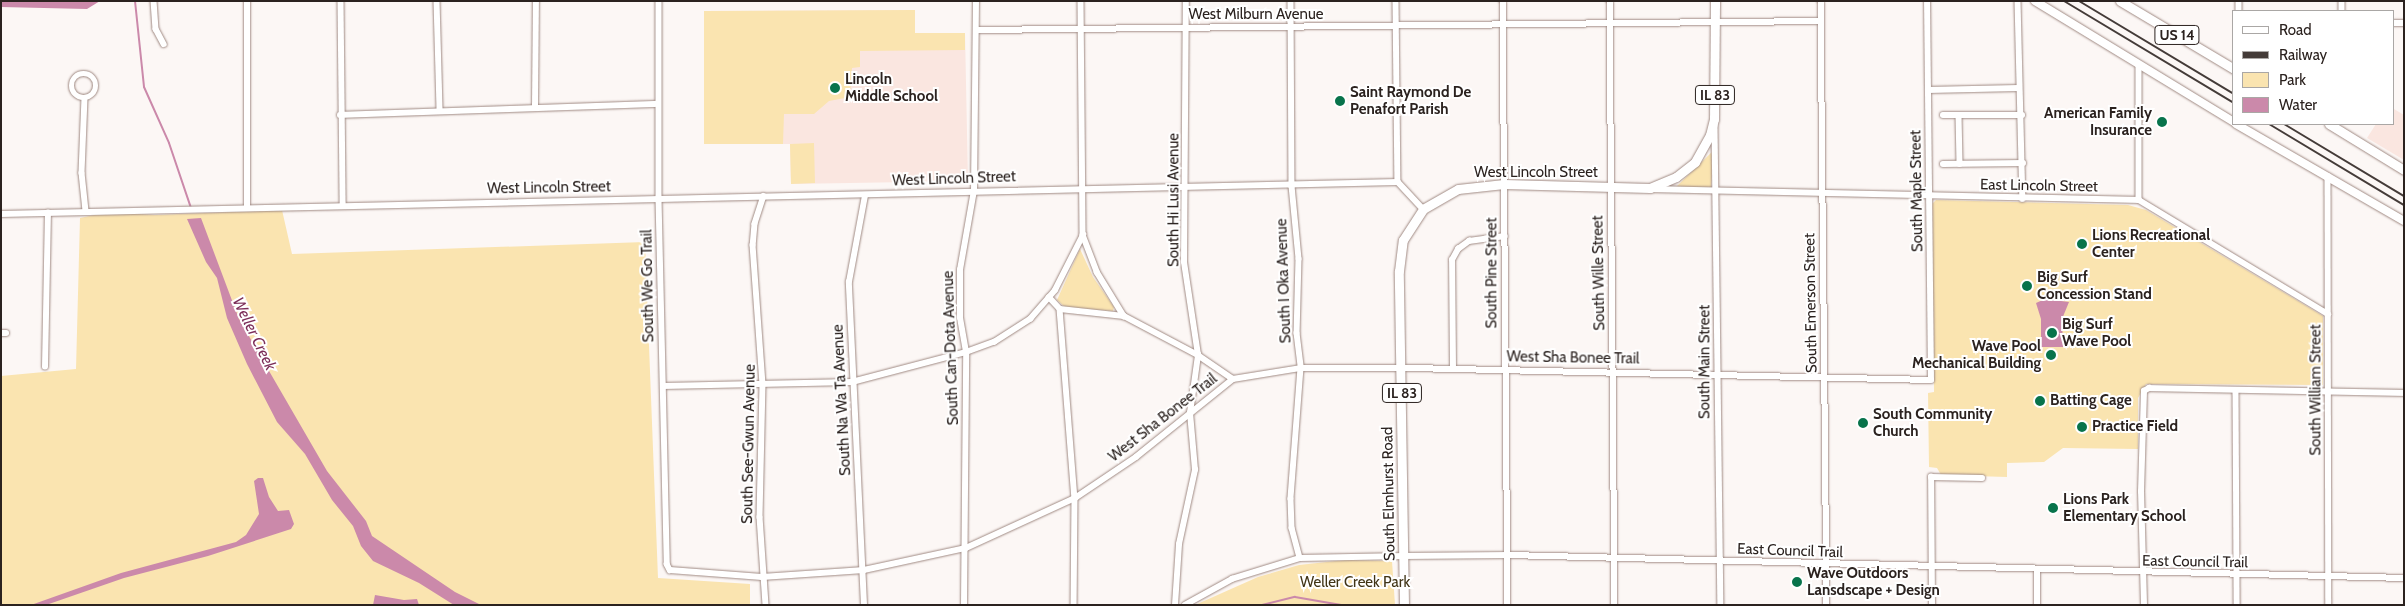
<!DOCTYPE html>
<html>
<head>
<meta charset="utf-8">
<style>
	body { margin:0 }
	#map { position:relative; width:2405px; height:606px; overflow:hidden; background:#fcf7f5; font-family:Cabin,sans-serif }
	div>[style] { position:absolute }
	.built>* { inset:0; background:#fae6e0 }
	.green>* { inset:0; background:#fae4b0 }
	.water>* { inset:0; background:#cb89aa }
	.stream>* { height:2px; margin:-1px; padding:0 1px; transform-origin:1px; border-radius:1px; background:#cb89aa }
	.roads { filter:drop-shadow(0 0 1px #a08a83) drop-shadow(0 0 1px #a08a83) }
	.street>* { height:5.5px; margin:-2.75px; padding:0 2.75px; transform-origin:2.75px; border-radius:2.75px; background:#fff }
	.street>.ring { margin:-2.75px; padding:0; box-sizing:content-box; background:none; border:5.5px solid #fff; border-radius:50% }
	.secondary>* { height:8px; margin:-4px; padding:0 4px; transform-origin:4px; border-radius:4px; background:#fff }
	.primary>* { height:9px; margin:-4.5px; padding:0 4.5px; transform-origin:4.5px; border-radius:4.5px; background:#fff }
	.rail>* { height:2px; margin:-1px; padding:0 1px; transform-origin:1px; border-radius:1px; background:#443b38 }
	.dots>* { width:14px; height:14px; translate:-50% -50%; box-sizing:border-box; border:2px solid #fff; border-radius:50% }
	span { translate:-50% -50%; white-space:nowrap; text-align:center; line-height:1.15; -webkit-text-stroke:4px #fff; paint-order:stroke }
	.shield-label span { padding:1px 4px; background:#fff; border:1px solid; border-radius:4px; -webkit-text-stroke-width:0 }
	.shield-label { font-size:14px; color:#2b221f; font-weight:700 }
	.street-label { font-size:15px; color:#2b221f }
	.poi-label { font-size:15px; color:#2b221f; font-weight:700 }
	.left { translate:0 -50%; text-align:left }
	.right { translate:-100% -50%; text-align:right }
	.park-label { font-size:15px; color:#403416 }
	.water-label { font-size:16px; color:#7c2e59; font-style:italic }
	.frame { position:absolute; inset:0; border:2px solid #2b221f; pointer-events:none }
	.legend { position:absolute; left:2232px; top:10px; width:162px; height:115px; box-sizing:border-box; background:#fff; border:1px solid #aaa7a5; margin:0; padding:6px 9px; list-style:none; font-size:15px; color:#2b221f }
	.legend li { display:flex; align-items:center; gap:10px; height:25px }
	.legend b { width:25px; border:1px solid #aaa7a5 }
</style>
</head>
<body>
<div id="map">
	<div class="built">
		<div style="clip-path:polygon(915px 10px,915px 33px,965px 33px,968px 181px,791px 184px,790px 144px,704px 144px,704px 11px)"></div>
		<div style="clip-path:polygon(2394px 109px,2404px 115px,2404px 160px,2367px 138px,2376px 124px,2394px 124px)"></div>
	</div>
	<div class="green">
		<div style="clip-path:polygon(915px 10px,915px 33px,965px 33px,965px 50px,860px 51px,860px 67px,852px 68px,850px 97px,829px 101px,814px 114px,784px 114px,783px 144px,704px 144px,704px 11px)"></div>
		<div style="clip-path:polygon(814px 143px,815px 183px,791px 184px,790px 144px)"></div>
		<div style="clip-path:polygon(1714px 150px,1711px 188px,1676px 187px)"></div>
		<div style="clip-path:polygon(1936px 200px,2128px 205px,2146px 210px,2323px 316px,2323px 385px,2146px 384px,2138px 398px,2138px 449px,2063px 448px,2044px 462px,2007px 463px,2007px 477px,1941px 475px,1937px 468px,1929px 467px,1928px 393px,1934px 392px,1932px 204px)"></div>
		<div style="clip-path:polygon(282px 210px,292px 254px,645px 242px,658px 578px,750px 584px,750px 605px,1px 605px,1px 376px,76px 369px,80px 218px,108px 212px,155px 215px)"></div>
		<div style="clip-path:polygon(1080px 249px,1093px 277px,1114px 307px,1113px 311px,1066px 308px,1057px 300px)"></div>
		<div style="clip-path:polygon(1345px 560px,1392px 561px,1395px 605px,1195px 605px,1258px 577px,1299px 565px)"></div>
	</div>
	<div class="water">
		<div style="clip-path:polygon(1px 1px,100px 1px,87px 9px,1px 7px)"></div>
		<div style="clip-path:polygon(201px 218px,239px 319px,327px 471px,366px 521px,372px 536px,455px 592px,481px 605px,454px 605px,419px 583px,373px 561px,361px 546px,353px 526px,332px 500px,305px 454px,277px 422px,247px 364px,227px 318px,217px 278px,206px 262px,187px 219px)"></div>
		<div style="clip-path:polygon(2045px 299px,2069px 302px,2062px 319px,2063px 347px,2041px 347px,2041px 319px,2036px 303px)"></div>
		<div style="clip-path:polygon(258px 478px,263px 478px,269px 497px,278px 511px,289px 510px,294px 524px,291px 529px,208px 556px,124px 578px,46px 605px,31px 605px,121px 573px,236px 542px,246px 535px,259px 514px,254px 481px)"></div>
		<div style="clip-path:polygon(375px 595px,404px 600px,417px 599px,419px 605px,373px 605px)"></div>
	</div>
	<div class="stream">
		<div style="left:135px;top:1px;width:86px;rotate:84deg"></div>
		<div style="left:144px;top:87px;width:61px;rotate:65.9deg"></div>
		<div style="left:169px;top:143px;width:69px;rotate:71.3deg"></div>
		<div style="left:1262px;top:605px;width:34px;rotate:-14deg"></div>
		<div style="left:1295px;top:597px;width:47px;rotate:9.9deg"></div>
	</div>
	<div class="roads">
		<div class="street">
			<div style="left:154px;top:1px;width:28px;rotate:86deg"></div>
			<div style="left:156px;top:29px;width:17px;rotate:62deg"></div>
			<div style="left:341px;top:1px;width:205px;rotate:89.4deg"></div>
			<div style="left:437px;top:1px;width:110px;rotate:88.4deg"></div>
			<div style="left:659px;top:1px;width:198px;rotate:90deg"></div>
			<div style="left:659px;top:199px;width:365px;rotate:88.7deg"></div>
			<div style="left:667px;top:564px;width:7px;rotate:63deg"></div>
			<div style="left:670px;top:570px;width:92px;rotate:4.4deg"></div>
			<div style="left:762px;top:577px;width:102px;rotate:-3.9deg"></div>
			<div style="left:864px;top:570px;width:104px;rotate:-12.2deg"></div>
			<div style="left:966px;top:548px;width:120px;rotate:-24.6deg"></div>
			<div style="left:1075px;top:498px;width:73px;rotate:-33.9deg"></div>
			<div style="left:1136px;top:457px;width:124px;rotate:-38.8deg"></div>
			<div style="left:1233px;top:379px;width:69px;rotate:-9.2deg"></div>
			<div style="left:1301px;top:368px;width:110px"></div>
			<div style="left:1411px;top:368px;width:520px;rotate:1.32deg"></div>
			<div style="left:1931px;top:380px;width:379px;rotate:-90.6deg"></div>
			<div style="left:1081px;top:1px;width:234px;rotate:89.5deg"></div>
			<div style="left:1083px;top:235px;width:40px;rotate:69deg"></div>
			<div style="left:1097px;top:272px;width:52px;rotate:58.5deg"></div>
			<div style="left:1291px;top:1px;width:185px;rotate:89.7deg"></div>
			<div style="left:1292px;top:186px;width:73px;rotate:84.5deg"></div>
			<div style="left:1299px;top:259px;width:74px;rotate:91.5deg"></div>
			<div style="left:1297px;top:333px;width:35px;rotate:83deg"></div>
			<div style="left:1301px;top:368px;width:131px;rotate:94.4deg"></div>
			<div style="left:1291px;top:499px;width:29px;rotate:88deg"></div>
			<div style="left:1292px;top:528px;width:31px;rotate:75deg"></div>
			<div style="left:1396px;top:1px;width:181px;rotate:89.4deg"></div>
			<div style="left:1503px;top:1px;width:604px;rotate:89.53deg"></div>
			<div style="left:1610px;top:1px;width:604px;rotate:89.53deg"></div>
			<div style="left:1821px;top:1px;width:604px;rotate:89.43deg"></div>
			<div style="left:2018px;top:1px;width:198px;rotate:88.6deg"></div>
			<div style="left:2239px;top:1px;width:10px;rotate:90deg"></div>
			<div style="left:2342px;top:1px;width:10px;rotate:90deg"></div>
			<div style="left:2394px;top:23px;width:10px"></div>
			<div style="left:977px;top:30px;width:844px;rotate:-0.61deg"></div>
			<div style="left:2139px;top:65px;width:135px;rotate:90deg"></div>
			<div class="ring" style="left:72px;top:74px;width:18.5px;height:18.5px"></div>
			<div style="left:1928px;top:90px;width:90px;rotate:-1.3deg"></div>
			<div style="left:85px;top:98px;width:75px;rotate:92.3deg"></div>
			<div style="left:82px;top:173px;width:39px;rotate:84deg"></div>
			<div style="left:535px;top:108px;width:107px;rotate:-89.5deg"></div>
			<div style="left:340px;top:115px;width:318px;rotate:-2deg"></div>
			<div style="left:1943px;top:115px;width:79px"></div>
			<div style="left:1959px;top:115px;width:49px;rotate:88.8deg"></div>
			<div style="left:1715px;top:126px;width:479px;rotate:89.3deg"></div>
			<div style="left:1943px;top:164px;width:80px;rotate:-0.7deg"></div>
			<div style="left:2328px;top:176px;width:429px;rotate:89.9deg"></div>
			<div style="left:1652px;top:189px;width:487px;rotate:1.3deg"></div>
			<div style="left:2139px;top:200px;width:221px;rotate:31.1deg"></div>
			<div style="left:764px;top:196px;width:29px;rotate:108deg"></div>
			<div style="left:755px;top:224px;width:21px;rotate:95deg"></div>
			<div style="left:753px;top:245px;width:139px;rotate:85.9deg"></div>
			<div style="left:763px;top:384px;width:133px;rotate:91.3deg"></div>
			<div style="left:760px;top:517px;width:88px;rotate:86.1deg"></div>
			<div style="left:247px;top:208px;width:207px;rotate:-90deg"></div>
			<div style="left:1px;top:214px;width:1397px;rotate:-1.31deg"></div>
			<div style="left:1398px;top:182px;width:37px;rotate:47deg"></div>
			<div style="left:1049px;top:297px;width:16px;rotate:47deg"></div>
			<div style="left:1060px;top:309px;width:64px;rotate:6.2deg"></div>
			<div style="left:1124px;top:316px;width:84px;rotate:27.8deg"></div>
			<div style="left:1198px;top:355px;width:42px;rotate:34.4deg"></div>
			<div style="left:1060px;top:309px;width:190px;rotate:85.5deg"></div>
			<div style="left:1075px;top:498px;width:107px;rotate:90.5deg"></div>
			<div style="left:1px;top:333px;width:5px"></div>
			<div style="left:45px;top:367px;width:154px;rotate:-88.9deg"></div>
			<div style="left:1453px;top:368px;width:108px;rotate:-90.5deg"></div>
			<div style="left:1452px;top:260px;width:13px;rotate:-61deg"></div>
			<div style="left:1458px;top:249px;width:14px;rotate:-36deg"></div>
			<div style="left:1469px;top:241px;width:36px;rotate:-8deg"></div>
			<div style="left:663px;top:386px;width:189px;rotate:-1.2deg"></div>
			<div style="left:852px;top:382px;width:118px;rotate:-14.7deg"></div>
			<div style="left:966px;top:352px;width:30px;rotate:-20deg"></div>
			<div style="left:994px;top:342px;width:43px;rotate:-32.6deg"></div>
			<div style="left:1030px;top:319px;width:38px;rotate:-49deg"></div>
			<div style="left:1055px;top:290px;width:62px;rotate:-63deg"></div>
			<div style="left:2236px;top:390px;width:215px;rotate:89.7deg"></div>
			<div style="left:864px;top:605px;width:323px;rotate:-92.7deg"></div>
			<div style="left:849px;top:282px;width:87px;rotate:-79.5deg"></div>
			<div style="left:964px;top:605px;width:253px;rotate:-89.5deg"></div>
			<div style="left:966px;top:352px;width:35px;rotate:-100deg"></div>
			<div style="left:960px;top:318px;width:48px;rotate:-90deg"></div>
			<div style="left:960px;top:270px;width:80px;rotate:-80deg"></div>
			<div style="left:974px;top:191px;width:190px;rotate:-89.4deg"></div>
			<div style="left:1175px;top:605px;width:61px;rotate:-86.2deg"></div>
			<div style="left:1179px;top:544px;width:76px;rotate:-77.8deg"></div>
			<div style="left:1195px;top:470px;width:57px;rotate:-95deg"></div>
			<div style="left:1190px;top:413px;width:59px;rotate:-82.1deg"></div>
			<div style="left:1198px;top:355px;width:94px;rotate:-98.6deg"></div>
			<div style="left:1184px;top:262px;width:261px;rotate:-89.6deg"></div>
			<div style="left:1185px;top:605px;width:54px;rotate:-29deg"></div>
			<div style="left:1232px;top:579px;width:71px;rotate:-17.2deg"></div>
			<div style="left:1300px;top:558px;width:104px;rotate:-1.1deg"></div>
			<div style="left:1404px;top:556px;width:105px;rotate:-0.5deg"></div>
			<div style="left:1509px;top:555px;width:895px;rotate:1.47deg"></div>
			<div style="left:1932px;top:605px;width:128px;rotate:-90.4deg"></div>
			<div style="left:1931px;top:477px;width:51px;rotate:1.1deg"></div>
			<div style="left:2037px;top:605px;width:35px;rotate:-90deg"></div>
			<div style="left:2144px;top:605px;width:113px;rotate:-91.5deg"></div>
			<div style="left:2141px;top:492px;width:101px;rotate:-88.3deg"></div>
			<div style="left:2144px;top:391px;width:6px;rotate:-31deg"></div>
			<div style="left:2149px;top:388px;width:255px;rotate:1.1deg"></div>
		</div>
		<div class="secondary">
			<div style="left:2035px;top:1px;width:233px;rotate:31.3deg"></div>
			<div style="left:2236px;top:124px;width:194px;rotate:30deg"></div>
		</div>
		<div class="primary">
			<div style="left:2120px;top:1px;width:133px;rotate:30.8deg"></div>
			<div style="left:2329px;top:124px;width:88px;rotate:31.5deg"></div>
			<div style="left:1404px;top:605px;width:334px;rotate:-90.9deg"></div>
			<div style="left:1399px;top:271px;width:31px;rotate:-83deg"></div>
			<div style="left:1403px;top:240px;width:37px;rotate:-57deg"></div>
			<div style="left:1423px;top:209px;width:40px;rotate:-29.7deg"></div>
			<div style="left:1458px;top:189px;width:46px;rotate:-6.2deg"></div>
			<div style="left:1504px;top:184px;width:146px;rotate:1.6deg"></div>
			<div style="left:1650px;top:188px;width:28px;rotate:-23deg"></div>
			<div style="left:1676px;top:177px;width:24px;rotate:-38deg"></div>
			<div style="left:1695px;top:162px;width:31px;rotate:-61deg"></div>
			<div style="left:1710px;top:135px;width:16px;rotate:-76deg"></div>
			<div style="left:1714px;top:119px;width:118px;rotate:-89.5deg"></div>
		</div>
	</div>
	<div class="rail">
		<div style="left:2064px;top:1px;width:198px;rotate:31deg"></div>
		<div style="left:2079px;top:1px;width:181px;rotate:31deg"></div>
		<div style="left:2269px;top:124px;width:157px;rotate:31deg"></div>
		<div style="left:2284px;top:124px;width:140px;rotate:31deg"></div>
	</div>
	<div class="dots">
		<div style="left:835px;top:88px;background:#08734b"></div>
		<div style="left:1340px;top:101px;background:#08734b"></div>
		<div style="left:2162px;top:122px;background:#08734b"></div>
		<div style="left:2082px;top:244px;background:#08734b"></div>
		<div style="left:2027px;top:286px;background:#08734b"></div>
		<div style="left:2052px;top:333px;background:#08734b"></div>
		<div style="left:2051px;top:355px;background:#08734b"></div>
		<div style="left:2040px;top:401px;background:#08734b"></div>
		<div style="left:1863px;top:423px;background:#08734b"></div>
		<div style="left:2082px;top:427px;background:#08734b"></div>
		<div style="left:2053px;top:508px;background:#08734b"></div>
		<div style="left:1797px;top:582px;background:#08734b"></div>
	</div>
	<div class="shield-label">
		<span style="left:2177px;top:35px">US 14</span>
		<span style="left:1715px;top:95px">IL 83</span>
		<span style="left:1402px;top:393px">IL 83</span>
	</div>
	<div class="street-label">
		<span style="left:1256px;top:15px">West Milburn Avenue</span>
		<span style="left:1536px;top:173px">West Lincoln Street</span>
		<span style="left:954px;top:179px;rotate:-2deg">West Lincoln Street</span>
		<span style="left:2039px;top:186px;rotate:1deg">East Lincoln Street</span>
		<span style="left:549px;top:188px;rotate:-1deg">West Lincoln Street</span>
		<span style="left:1917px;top:191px;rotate:-91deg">South Maple Street</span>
		<span style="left:1174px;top:200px;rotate:-90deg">South Hi Lusi Avenue</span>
		<span style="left:1492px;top:273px;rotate:-90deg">South Pine Street</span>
		<span style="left:1599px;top:273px;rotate:-91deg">South Wille Street</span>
		<span style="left:1284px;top:281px;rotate:-92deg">South I Oka Avenue</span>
		<span style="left:648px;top:286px;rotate:-91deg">South We Go Trail</span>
		<span style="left:1811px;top:303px;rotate:-91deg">South Emerson Street</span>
		<span style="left:951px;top:348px;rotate:-92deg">South Can-Dota Avenue</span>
		<span style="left:1573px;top:358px;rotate:1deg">West Sha Bonee Trail</span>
		<span style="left:1705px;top:362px;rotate:-90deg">South Main Street</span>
		<span style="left:2316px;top:390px;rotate:-90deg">South William Street</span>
		<span style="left:842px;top:400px;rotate:-93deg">South Na Wa Ta Avenue</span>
		<span style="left:1163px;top:418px;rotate:-38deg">West Sha Bonee Trail</span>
		<span style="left:749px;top:444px;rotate:-89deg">South See-Gwun Avenue</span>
		<span style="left:1389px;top:494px;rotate:-91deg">South Elmhurst Road</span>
		<span style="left:1790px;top:551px;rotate:2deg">East Council Trail</span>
		<span style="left:2195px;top:562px;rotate:1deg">East Council Trail</span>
	</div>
	<div class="poi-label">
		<span class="left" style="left:845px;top:88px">Lincoln<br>Middle School</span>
		<span class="left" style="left:1350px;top:101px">Saint Raymond De<br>Penafort Parish</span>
		<span class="right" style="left:2152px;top:122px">American Family<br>Insurance</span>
		<span class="left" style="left:2092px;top:244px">Lions Recreational<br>Center</span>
		<span class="left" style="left:2037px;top:286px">Big Surf<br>Concession Stand</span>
		<span class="left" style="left:2062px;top:333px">Big Surf<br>Wave Pool</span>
		<span class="right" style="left:2041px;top:355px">Wave Pool<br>Mechanical Building</span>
		<span class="left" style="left:2050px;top:401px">Batting Cage</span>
		<span class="left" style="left:1873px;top:423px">South Community<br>Church</span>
		<span class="left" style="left:2092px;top:427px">Practice Field</span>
		<span class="left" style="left:2063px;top:508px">Lions Park<br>Elementary School</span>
		<span class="left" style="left:1807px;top:582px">Wave Outdoors<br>Lansdscape + Design</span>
	</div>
	<div class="park-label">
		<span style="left:1355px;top:583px">Weller Creek Park</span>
	</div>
	<div class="water-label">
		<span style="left:254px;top:334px;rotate:64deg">Weller Creek</span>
	</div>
	<div class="frame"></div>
	<ul class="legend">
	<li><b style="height:6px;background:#fff"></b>Road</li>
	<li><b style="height:6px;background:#443b38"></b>Railway</li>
	<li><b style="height:14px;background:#fae4b0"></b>Park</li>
	<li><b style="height:14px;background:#cb89aa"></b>Water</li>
	</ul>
</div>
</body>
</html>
